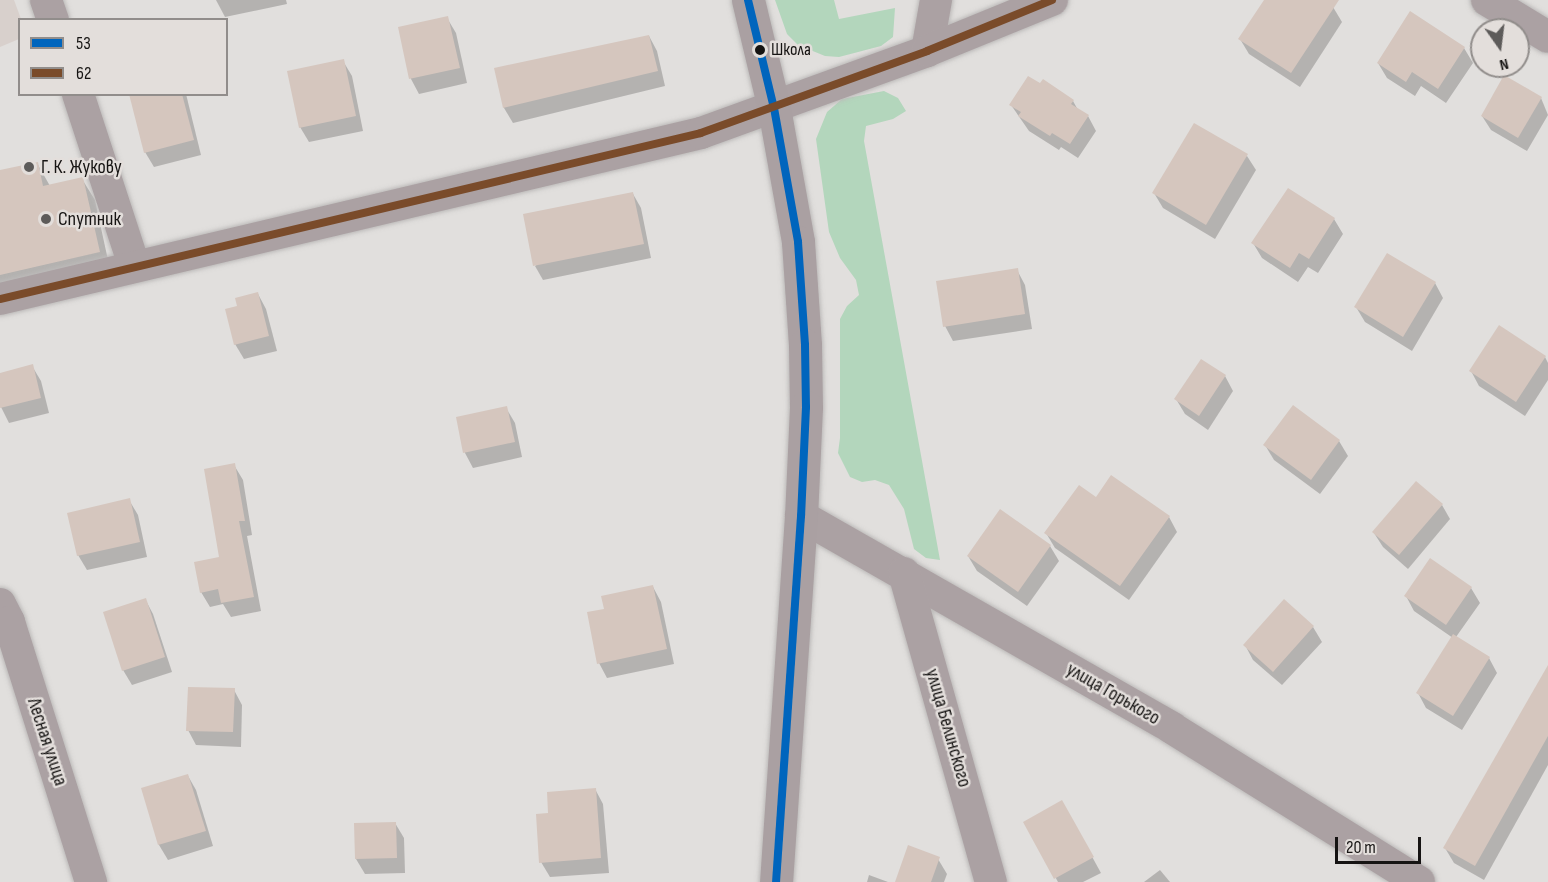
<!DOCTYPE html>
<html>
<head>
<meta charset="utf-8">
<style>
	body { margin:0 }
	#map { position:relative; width:1548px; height:882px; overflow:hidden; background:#e1dfdd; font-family:"Sofia Sans Condensed",sans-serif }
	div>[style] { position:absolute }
	.built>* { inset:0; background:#d8d0cc }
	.green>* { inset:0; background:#b3d6bc }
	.shadow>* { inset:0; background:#0003 }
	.building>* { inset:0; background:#d5c6be }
	.roads { filter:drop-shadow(0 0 2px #bcbab9) drop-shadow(0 0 2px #bcbab9) }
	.street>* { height:32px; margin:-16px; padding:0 16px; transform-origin:16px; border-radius:16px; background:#aba1a3 }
	.secondary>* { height:33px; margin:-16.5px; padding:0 16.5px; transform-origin:16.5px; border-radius:16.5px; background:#aaa0a2 }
	.bus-1>* { height:8px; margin:-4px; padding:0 4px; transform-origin:4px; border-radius:4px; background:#0065bd }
	.bus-2>* { height:8px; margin:-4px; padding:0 4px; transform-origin:4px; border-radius:4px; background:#7a4b2a }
	.dots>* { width:16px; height:16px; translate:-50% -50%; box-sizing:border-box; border:3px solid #e3dedb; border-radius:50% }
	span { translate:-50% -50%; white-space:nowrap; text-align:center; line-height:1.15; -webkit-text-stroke:5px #e3dedb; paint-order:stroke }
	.bus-label { font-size:18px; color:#161413 }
	.left { translate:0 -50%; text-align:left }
	.poi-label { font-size:20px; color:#161413 }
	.street-label { font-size:20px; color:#161413 }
	.legend { position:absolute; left:18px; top:18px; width:210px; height:78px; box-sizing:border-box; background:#e3dedb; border:2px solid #918d8b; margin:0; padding:8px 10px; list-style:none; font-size:18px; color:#161413 }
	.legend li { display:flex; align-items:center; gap:12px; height:30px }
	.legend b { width:30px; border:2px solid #918d8b }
	.north { position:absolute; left:1470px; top:18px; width:60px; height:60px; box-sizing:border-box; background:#e3dedb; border:2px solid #918d8b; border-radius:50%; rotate:166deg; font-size:16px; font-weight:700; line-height:24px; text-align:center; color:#161413 }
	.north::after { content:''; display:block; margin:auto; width:21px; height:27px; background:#5d5b5a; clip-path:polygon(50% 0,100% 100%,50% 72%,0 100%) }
	.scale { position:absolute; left:1335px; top:837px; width:86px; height:27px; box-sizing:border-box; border:3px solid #161413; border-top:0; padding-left:8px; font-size:18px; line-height:21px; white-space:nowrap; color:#161413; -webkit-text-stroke:4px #e3dedb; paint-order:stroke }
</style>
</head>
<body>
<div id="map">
	<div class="built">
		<div style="clip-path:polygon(0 0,14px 0,21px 19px,19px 39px,0 47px)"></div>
	</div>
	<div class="green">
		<div style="clip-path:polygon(775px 0,834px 0,839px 19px,895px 8px,893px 37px,881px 46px,839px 57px,825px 56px,798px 45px,787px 34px)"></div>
		<div style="clip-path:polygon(884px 91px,898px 98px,906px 111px,893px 119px,866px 126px,864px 141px,940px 560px,926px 558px,914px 549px,904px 509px,889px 485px,875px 480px,862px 482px,850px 477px,838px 453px,840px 438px,840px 319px,847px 306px,859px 295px,856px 280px,840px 258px,829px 232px,816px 139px,827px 112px,842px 99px)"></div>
	</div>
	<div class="shadow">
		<div style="clip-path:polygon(216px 0,286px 0,287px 4px,225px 17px)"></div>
		<div style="clip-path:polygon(1265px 0,1322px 0,1333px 7px,1342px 22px,1300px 87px,1249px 54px,1240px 39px)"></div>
		<div style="clip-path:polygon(447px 18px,456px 33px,467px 83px,419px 94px,411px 79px,400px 28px)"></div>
		<div style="clip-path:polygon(649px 36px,657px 51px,665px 86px,513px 123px,504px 108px,496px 69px)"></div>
		<div style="clip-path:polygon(1464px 48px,1473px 63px,1446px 103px,1421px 86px,1415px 96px,1387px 78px,1378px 63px)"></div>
		<div style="clip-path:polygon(343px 61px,352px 76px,363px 131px,309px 142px,300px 127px)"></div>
		<div style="clip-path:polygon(131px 94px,186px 94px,201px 155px,154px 167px,145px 152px)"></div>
		<div style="clip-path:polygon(1541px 98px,1548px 115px,1527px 151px,1491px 130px,1482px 116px)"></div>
		<div style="clip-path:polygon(1073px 101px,1078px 110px,1088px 116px,1096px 131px,1078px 158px,1061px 147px,1059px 150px,1029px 131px,1011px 105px)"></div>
		<div style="clip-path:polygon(1247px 156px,1256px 170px,1215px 239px,1163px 208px,1154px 193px)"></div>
		<div style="clip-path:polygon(37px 163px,50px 186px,82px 179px,95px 200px,111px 274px,0 298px,0 172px)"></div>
		<div style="clip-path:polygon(1288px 190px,1334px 219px,1343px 234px,1318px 273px,1308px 267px,1298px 282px,1262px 258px,1253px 243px)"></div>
		<div style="clip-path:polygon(633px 194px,641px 208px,651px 258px,543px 280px,535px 266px)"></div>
		<div style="clip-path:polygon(1017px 270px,1025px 285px,1032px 329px,953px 341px,945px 326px)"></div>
		<div style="clip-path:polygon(1435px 283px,1443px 298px,1412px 351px,1365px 322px,1356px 307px)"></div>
		<div style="clip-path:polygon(258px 294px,266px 309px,277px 351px,244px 359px,235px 344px,239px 307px)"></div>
		<div style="clip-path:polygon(1545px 357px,1548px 363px,1548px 380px,1525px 416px,1479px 386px,1471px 371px)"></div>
		<div style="clip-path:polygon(32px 366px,41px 381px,49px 413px,9px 423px,0 405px,0 374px)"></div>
		<div style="clip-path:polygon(1225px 376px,1233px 391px,1208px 430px,1185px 414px,1176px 399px)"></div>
		<div style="clip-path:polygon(506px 408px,515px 423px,522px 457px,473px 468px,465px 453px,457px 418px)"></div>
		<div style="clip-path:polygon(1339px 441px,1348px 456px,1320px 494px,1274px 460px,1265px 445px)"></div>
		<div style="clip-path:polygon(234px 465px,243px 480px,252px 535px,247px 536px,261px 611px,231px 617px,223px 604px,210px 607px,201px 592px,221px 558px)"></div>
		<div style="clip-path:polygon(1096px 499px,1169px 517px,1177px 532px,1129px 600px,1055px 548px,1046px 533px)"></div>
		<div style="clip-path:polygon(129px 500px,138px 515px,147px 557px,87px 570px,78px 555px)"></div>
		<div style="clip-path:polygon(1442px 505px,1450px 519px,1408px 569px,1383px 547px,1374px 533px)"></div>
		<div style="clip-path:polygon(1000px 511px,1050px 546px,1059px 561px,1027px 606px,977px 571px,968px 556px)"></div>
		<div style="clip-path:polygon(653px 587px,661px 602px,674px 664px,607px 678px,599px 663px)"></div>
		<div style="clip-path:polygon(1471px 588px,1480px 603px,1456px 637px,1489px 658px,1497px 673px,1462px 730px,1426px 708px,1418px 693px,1453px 638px,1414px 611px,1406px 596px)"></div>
		<div style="clip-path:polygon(145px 599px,153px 614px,172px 672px,132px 685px,123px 670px)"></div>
		<div style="clip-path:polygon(1313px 627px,1322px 642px,1282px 685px,1253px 660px,1245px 645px)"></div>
		<div style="clip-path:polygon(1548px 670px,1548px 765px,1484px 880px,1454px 863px,1445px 848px)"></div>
		<div style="clip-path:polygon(234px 690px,242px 705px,241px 747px,196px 745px,188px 730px)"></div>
		<div style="clip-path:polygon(188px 776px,196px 790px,213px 846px,168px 860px,159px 845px,143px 789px)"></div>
		<div style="clip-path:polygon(595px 789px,603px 804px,609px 873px,550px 877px,541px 862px,550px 814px)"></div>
		<div style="clip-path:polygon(1062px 802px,1101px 873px,1083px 882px,1058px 882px,1025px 822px)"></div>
		<div style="clip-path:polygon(395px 823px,404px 838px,405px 873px,365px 874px,356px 859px,355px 824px)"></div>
		<div style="clip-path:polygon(938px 859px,947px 874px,944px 882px,897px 882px)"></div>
		<div style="clip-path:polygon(1160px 870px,1170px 882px,1144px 882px)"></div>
		<div style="clip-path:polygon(869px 875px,888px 882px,867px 882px)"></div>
	</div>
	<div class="building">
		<div style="clip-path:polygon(1264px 0,1339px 0,1291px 73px,1238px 39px)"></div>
		<div style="clip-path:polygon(1410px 11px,1465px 47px,1438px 89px,1412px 72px,1406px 82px,1377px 63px)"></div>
		<div style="clip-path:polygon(448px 16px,460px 68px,409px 79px,398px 27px)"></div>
		<div style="clip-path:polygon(649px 35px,658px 71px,503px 108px,494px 68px)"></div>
		<div style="clip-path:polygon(344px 59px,356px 116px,299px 128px,287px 71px)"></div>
		<div style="clip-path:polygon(1504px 75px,1542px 97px,1518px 138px,1481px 116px)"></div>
		<div style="clip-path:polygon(1028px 76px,1040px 83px,1043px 79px,1074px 100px,1071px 104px,1089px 115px,1070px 144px,1052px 133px,1050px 136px,1018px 116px,1021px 112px,1009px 105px)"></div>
		<div style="clip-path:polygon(129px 94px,182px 94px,194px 140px,144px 153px)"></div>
		<div style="clip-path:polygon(1194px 123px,1248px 154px,1206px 225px,1152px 193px)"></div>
		<div style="clip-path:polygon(38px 162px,43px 186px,83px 177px,100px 252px,0 275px,0 170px)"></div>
		<div style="clip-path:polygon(1288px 188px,1335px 218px,1309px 259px,1299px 253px,1290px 268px,1251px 243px)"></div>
		<div style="clip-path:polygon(633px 192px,644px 244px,533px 266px,523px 214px)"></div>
		<div style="clip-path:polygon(1387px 253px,1436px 282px,1403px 337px,1354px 307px)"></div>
		<div style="clip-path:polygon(1018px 268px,1025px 314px,943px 327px,936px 281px)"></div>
		<div style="clip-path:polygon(258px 292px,269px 336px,234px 345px,225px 309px,237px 306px,235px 298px)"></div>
		<div style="clip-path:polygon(1499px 325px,1546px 356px,1516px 402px,1469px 371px)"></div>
		<div style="clip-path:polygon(1201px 359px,1226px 375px,1199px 416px,1174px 399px)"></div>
		<div style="clip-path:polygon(33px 364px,41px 398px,0 408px,0 373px)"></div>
		<div style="clip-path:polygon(1293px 405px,1340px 440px,1311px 480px,1263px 445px)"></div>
		<div style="clip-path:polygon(507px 406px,515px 442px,463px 453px,456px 417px)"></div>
		<div style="clip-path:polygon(235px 463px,245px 521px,239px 521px,254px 597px,221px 603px,218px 589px,200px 593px,194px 562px,219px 557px,204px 469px)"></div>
		<div style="clip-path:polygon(1111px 475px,1170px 516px,1120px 586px,1044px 533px,1079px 485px,1096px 497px)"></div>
		<div style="clip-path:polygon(1416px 481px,1443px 504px,1399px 555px,1372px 532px)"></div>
		<div style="clip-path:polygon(130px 498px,140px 542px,77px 556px,67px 513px)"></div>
		<div style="clip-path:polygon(1000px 509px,1051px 545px,1018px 592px,967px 556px)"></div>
		<div style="clip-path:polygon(1430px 558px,1472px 587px,1446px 625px,1404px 596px)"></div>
		<div style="clip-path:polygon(653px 585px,667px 649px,597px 664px,587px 612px,604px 609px,601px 596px)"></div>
		<div style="clip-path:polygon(146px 598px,165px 657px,122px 671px,103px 612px)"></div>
		<div style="clip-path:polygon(1284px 599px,1314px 626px,1273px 672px,1243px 645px)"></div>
		<div style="clip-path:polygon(1453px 634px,1490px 657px,1453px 716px,1416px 693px)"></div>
		<div style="clip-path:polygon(1548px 665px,1548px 736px,1475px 866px,1443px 848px)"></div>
		<div style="clip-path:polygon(188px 687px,235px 688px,233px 732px,186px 731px)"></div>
		<div style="clip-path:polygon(188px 774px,206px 831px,158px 845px,141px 788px)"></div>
		<div style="clip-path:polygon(596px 788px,601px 858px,539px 863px,536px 814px,548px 813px,547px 792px)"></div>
		<div style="clip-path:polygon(1062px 800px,1094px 857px,1054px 879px,1023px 822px)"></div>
		<div style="clip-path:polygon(396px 822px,397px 858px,355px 859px,354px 823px)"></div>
		<div style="clip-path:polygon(908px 845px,940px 857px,931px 882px,895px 882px)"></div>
	</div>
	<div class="roads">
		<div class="street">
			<div style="left:46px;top:0;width:21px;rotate:71deg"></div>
			<div style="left:1487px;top:0;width:71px;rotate:31.2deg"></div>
			<div style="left:927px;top:51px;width:52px;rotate:-80deg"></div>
			<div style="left:78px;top:94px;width:180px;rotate:71.9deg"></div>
			<div style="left:0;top:299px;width:720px;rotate:-13.32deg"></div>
			<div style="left:701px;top:133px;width:240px;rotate:-19.9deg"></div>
			<div style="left:927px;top:51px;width:135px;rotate:-22.2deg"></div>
			<div style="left:801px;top:516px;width:427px;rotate:29.7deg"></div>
			<div style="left:1172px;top:728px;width:291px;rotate:31.9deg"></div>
			<div style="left:904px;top:573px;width:321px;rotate:74.3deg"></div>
			<div style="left:0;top:604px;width:20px;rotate:63deg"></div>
			<div style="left:9px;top:622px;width:273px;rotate:72.5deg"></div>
		</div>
		<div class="secondary">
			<div style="left:748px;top:0;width:111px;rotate:76.5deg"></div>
			<div style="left:774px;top:108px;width:136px;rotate:79.8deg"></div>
			<div style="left:798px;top:242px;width:103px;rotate:86.1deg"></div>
			<div style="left:805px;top:345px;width:62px;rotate:89.1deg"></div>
			<div style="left:806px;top:407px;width:109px;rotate:92.6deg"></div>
			<div style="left:801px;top:516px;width:367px;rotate:93.9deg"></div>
		</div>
	</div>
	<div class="bus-1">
		<div style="left:748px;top:0;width:111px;rotate:76.5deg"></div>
		<div style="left:774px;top:108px;width:136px;rotate:79.8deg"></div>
		<div style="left:798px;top:242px;width:103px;rotate:86.1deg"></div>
		<div style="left:805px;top:345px;width:62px;rotate:89.1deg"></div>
		<div style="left:806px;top:407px;width:109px;rotate:92.6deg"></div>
		<div style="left:801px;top:516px;width:367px;rotate:93.9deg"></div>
	</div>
	<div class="bus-2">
		<div style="left:0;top:299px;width:720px;rotate:-13.32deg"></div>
		<div style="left:701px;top:133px;width:240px;rotate:-19.9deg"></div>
		<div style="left:927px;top:51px;width:135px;rotate:-22.2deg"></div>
	</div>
	<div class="dots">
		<div style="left:760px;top:50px;background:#161413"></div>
		<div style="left:29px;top:167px;background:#5d5b5a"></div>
		<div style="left:46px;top:219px;background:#5d5b5a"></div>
	</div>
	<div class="bus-label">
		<span class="left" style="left:771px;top:50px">Школа</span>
	</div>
	<div class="poi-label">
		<span class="left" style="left:41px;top:167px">Г. К. Жукову</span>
		<span class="left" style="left:58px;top:219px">Спутник</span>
	</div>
	<div class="street-label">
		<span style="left:1113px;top:694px;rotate:30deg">улица Горького</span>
		<span style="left:948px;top:728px;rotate:74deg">улица Белинского</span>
		<span style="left:47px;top:742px;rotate:72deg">Лесная улица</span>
	</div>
	<ul class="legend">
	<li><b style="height:8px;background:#0065bd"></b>53</li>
	<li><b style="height:8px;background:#7a4b2a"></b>62</li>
	</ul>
	<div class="north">N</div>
	<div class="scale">20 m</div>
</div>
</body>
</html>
